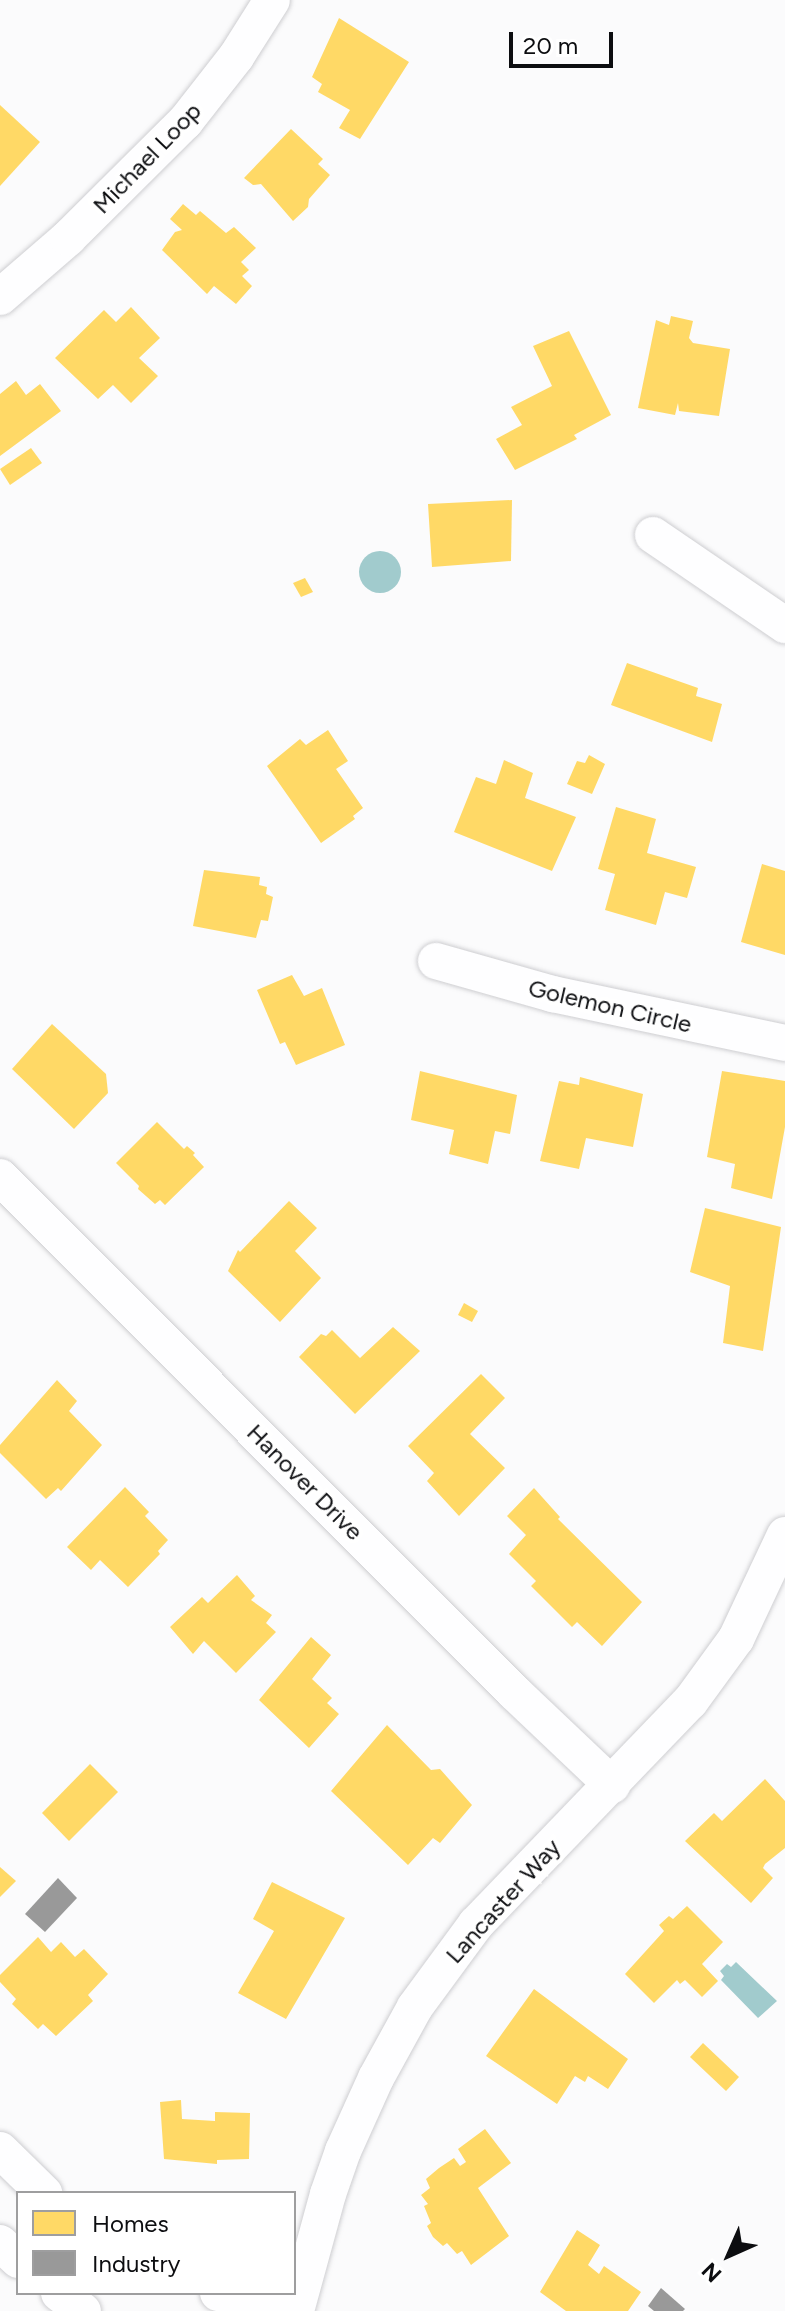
<!DOCTYPE html>
<html>
<head>
<meta charset="utf-8">
<style>
	body { margin:0 }
	#map { position:relative; width:785px; height:2311px; overflow:hidden; background:#fbfbfc; font-family:Figtree,sans-serif }
	div>[style] { position:absolute }
	.water>* { inset:0; background:#a1cbcd }
	.round { border-radius:50% }
	.homes>* { inset:0; background:#ffd966 }
	.industry>* { inset:0; background:#999 }
	.roads { filter:drop-shadow(0 0 2px #ceced1) drop-shadow(0 0 2px #ceced1) }
	.street>* { height:36px; margin:-18px; padding:0 18px; transform-origin:18px; border-radius:18px; background:#fefeff }
	span { translate:-50% -50%; white-space:nowrap; text-align:center; line-height:1.15; -webkit-text-stroke:8px #fff; paint-order:stroke }
	.street-label { font-size:24px; color:#0c0d10 }
	.legend { position:absolute; left:16px; top:2191px; width:280px; height:104px; box-sizing:border-box; background:#fff; border:2px solid #9e9e9f; margin:0; padding:10px 14px; list-style:none; font-size:24px; color:#0c0d10 }
	.legend li { display:flex; align-items:center; gap:16px; height:40px }
	.legend b { width:40px; border:2px solid #9e9e9f }
	.north { position:absolute; left:689px; top:2215px; width:80px; height:80px; -webkit-text-stroke:6px #fff; paint-order:stroke; rotate:225deg; font-size:22px; font-weight:700; line-height:32px; text-align:center; color:#0c0d10 }
	.north::after { content:''; display:block; margin:auto; width:28px; height:36px; background:#0c0d10; clip-path:polygon(50% 0,100% 100%,50% 72%,0 100%) }
	.scale { position:absolute; left:509px; top:32px; width:104px; height:36px; box-sizing:border-box; border:4px solid #0c0d10; border-top:0; padding-left:10px; font-size:24px; line-height:28px; white-space:nowrap; color:#0c0d10; -webkit-text-stroke:6px #fff; paint-order:stroke }
</style>
</head>
<body>
<div id="map">
	<div class="water">
		<div class="round" style="left:359px;top:551px;width:42px;height:42px"></div>
		<div style="clip-path:polygon(736px 1962px,777px 2001px,758px 2018px,721px 1980px,724px 1976px,720px 1971px,727px 1964px,731px 1967px)"></div>
	</div>
	<div class="homes">
		<div style="clip-path:polygon(339px 18px,409px 62px,360px 139px,339px 128px,350px 110px,318px 92px,322px 84px,312px 77px)"></div>
		<div style="clip-path:polygon(0 105px,40px 142px,0 186px)"></div>
		<div style="clip-path:polygon(291px 129px,323px 159px,318px 164px,330px 175px,309px 199px,308px 207px,293px 221px,261px 184px,253px 185px,244px 178px)"></div>
		<div style="clip-path:polygon(183px 204px,196px 215px,200px 211px,226px 233px,234px 227px,256px 248px,241px 262px,249px 270px,242px 276px,252px 286px,236px 304px,214px 286px,207px 294px,162px 250px,175px 232px,182px 230px,170px 219px)"></div>
		<div style="clip-path:polygon(131px 307px,160px 338px,139px 358px,158px 376px,131px 403px,113px 385px,98px 399px,55px 358px,104px 310px,116px 322px)"></div>
		<div style="clip-path:polygon(671px 316px,693px 321px,689px 338px,693px 343px,730px 349px,719px 416px,679px 411px,678px 403px,675px 415px,638px 408px,656px 320px,669px 325px)"></div>
		<div style="clip-path:polygon(569px 331px,611px 415px,574px 435px,577px 439px,515px 470px,496px 439px,522px 425px,511px 407px,552px 386px,533px 346px)"></div>
		<div style="clip-path:polygon(16px 381px,26px 395px,40px 384px,61px 411px,0 456px,0 394px)"></div>
		<div style="clip-path:polygon(31px 448px,42px 463px,10px 485px,0 469px)"></div>
		<div style="clip-path:polygon(512px 500px,511px 561px,432px 567px,428px 504px)"></div>
		<div style="clip-path:polygon(305px 578px,313px 592px,301px 597px,293px 583px)"></div>
		<div style="clip-path:polygon(627px 663px,698px 688px,696px 696px,722px 704px,712px 742px,611px 705px)"></div>
		<div style="clip-path:polygon(328px 730px,348px 761px,336px 769px,363px 808px,353px 816px,355px 819px,321px 843px,267px 766px,300px 739px,306px 745px)"></div>
		<div style="clip-path:polygon(589px 755px,605px 764px,592px 794px,567px 784px,577px 761px,585px 763px)"></div>
		<div style="clip-path:polygon(504px 760px,533px 773px,525px 798px,576px 817px,552px 871px,454px 832px,476px 777px,496px 784px)"></div>
		<div style="clip-path:polygon(616px 807px,656px 819px,647px 853px,696px 867px,687px 898px,665px 892px,656px 925px,605px 910px,615px 874px,598px 869px)"></div>
		<div style="clip-path:polygon(762px 864px,785px 871px,785px 955px,741px 942px)"></div>
		<div style="clip-path:polygon(204px 870px,260px 877px,259px 885px,267px 887px,266px 894px,273px 897px,268px 921px,261px 920px,256px 938px,193px 926px)"></div>
		<div style="clip-path:polygon(292px 975px,304px 996px,322px 988px,345px 1045px,296px 1065px,285px 1042px,280px 1044px,257px 990px)"></div>
		<div style="clip-path:polygon(52px 1024px,106px 1074px,108px 1093px,74px 1129px,12px 1069px)"></div>
		<div style="clip-path:polygon(420px 1071px,517px 1095px,510px 1134px,495px 1131px,488px 1164px,449px 1154px,454px 1130px,411px 1120px)"></div>
		<div style="clip-path:polygon(722px 1071px,785px 1081px,785px 1127px,772px 1199px,731px 1188px,735px 1164px,707px 1157px)"></div>
		<div style="clip-path:polygon(580px 1077px,643px 1094px,633px 1147px,586px 1138px,579px 1169px,540px 1161px,559px 1081px,579px 1085px)"></div>
		<div style="clip-path:polygon(157px 1122px,184px 1149px,187px 1146px,195px 1153px,193px 1155px,204px 1167px,165px 1205px,160px 1200px,155px 1204px,138px 1189px,139px 1186px,116px 1163px)"></div>
		<div style="clip-path:polygon(289px 1201px,317px 1228px,295px 1251px,321px 1278px,280px 1322px,228px 1271px,238px 1250px,240px 1252px)"></div>
		<div style="clip-path:polygon(705px 1208px,781px 1227px,763px 1351px,723px 1343px,730px 1286px,690px 1272px)"></div>
		<div style="clip-path:polygon(464px 1303px,478px 1311px,472px 1322px,458px 1315px)"></div>
		<div style="clip-path:polygon(393px 1327px,420px 1351px,355px 1414px,299px 1357px,321px 1334px,326px 1336px,332px 1330px,360px 1358px)"></div>
		<div style="clip-path:polygon(481px 1374px,505px 1398px,470px 1434px,505px 1468px,459px 1516px,427px 1481px,434px 1473px,408px 1446px)"></div>
		<div style="clip-path:polygon(57px 1380px,77px 1401px,69px 1411px,102px 1445px,61px 1491px,58px 1488px,46px 1499px,0 1453px,0 1445px)"></div>
		<div style="clip-path:polygon(125px 1487px,149px 1512px,145px 1516px,168px 1540px,158px 1551px,160px 1554px,128px 1587px,100px 1560px,91px 1570px,67px 1547px)"></div>
		<div style="clip-path:polygon(534px 1488px,560px 1517px,558px 1519px,642px 1602px,602px 1646px,577px 1622px,572px 1627px,531px 1586px,536px 1581px,509px 1554px,526px 1535px,507px 1516px)"></div>
		<div style="clip-path:polygon(237px 1575px,255px 1596px,251px 1600px,272px 1615px,266px 1623px,276px 1632px,236px 1673px,204px 1641px,193px 1654px,170px 1627px,202px 1597px,208px 1603px)"></div>
		<div style="clip-path:polygon(311px 1637px,331px 1655px,312px 1679px,332px 1698px,327px 1703px,339px 1714px,309px 1748px,259px 1700px)"></div>
		<div style="clip-path:polygon(387px 1725px,431px 1770px,440px 1769px,472px 1805px,440px 1843px,433px 1838px,408px 1865px,331px 1791px)"></div>
		<div style="clip-path:polygon(90px 1764px,118px 1792px,69px 1841px,42px 1813px)"></div>
		<div style="clip-path:polygon(765px 1779px,785px 1801px,785px 1848px,765px 1864px,763px 1868px,773px 1878px,751px 1903px,685px 1841px,714px 1813px,722px 1821px)"></div>
		<div style="clip-path:polygon(0 1867px,16px 1881px,0 1897px)"></div>
		<div style="clip-path:polygon(272px 1882px,345px 1918px,286px 2019px,238px 1993px,274px 1931px,253px 1919px)"></div>
		<div style="clip-path:polygon(687px 1906px,723px 1942px,702px 1964px,718px 1981px,702px 1997px,685px 1980px,680px 1984px,677px 1980px,654px 2003px,625px 1974px,664px 1931px,659px 1925px,669px 1916px,673px 1919px)"></div>
		<div style="clip-path:polygon(38px 1937px,51px 1952px,61px 1942px,75px 1957px,84px 1949px,108px 1974px,88px 1995px,93px 2001px,56px 2036px,43px 2024px,38px 2029px,12px 2004px,16px 1999px,0 1982px,0 1975px)"></div>
		<div style="clip-path:polygon(534px 1989px,628px 2059px,608px 2089px,588px 2076px,585px 2082px,575px 2076px,557px 2104px,486px 2056px)"></div>
		<div style="clip-path:polygon(703px 2043px,739px 2077px,726px 2091px,690px 2057px)"></div>
		<div style="clip-path:polygon(181px 2100px,182px 2119px,215px 2121px,215px 2112px,250px 2113px,249px 2159px,217px 2160px,217px 2164px,164px 2159px,160px 2102px)"></div>
		<div style="clip-path:polygon(485px 2129px,511px 2163px,478px 2188px,509px 2236px,471px 2265px,462px 2251px,457px 2254px,447px 2243px,443px 2246px,433px 2237px,427px 2226px,431px 2223px,424px 2206px,428px 2204px,421px 2195px,430px 2188px,426px 2179px,439px 2168px,454px 2158px,460px 2166px,466px 2162px,458px 2149px)"></div>
		<div style="clip-path:polygon(577px 2230px,600px 2245px,588px 2265px,599px 2274px,604px 2266px,641px 2292px,628px 2311px,566px 2311px,540px 2292px)"></div>
	</div>
	<div class="industry">
		<div style="clip-path:polygon(58px 1878px,77px 1898px,45px 1932px,25px 1914px)"></div>
		<div style="clip-path:polygon(661px 2288px,685px 2309px,683px 2311px,654px 2311px,648px 2306px)"></div>
	</div>
	<div class="roads">
		<div class="street">
			<div style="left:0;top:297px;width:90px;rotate:-40.9deg"></div>
			<div style="left:68px;top:238px;width:165px;rotate:-44.8deg"></div>
			<div style="left:185px;top:122px;width:83px;rotate:-51.9deg"></div>
			<div style="left:236px;top:57px;width:67px;rotate:-57.7deg"></div>
			<div style="left:653px;top:535px;width:160px;rotate:34.3deg"></div>
			<div style="left:436px;top:961px;width:122px;rotate:15.8deg"></div>
			<div style="left:553px;top:994px;width:237px;rotate:11.9deg"></div>
			<div style="left:0;top:1177px;width:729px;rotate:45.06deg"></div>
			<div style="left:515px;top:1693px;width:134px;rotate:43.5deg"></div>
			<div style="left:0;top:2150px;width:62px;rotate:44.3deg"></div>
			<div style="left:0;top:2243px;width:25px;rotate:43deg"></div>
			<div style="left:59px;top:2293px;width:30px;rotate:37deg"></div>
			<div style="left:218px;top:2293px;width:80px;rotate:13deg"></div>
			<div style="left:296px;top:2311px;width:121px;rotate:-74.7deg"></div>
			<div style="left:328px;top:2194px;width:46px;rotate:-70.8deg"></div>
			<div style="left:343px;top:2151px;width:80px;rotate:-65.7deg"></div>
			<div style="left:376px;top:2078px;width:81px;rotate:-61.2deg"></div>
			<div style="left:415px;top:2007px;width:103px;rotate:-53.7deg"></div>
			<div style="left:476px;top:1924px;width:308px;rotate:-46.1deg"></div>
			<div style="left:690px;top:1702px;width:78px;rotate:-53.9deg"></div>
			<div style="left:736px;top:1639px;width:115px;rotate:-64.8deg"></div>
		</div>
	</div>
	<div class="street-label">
		<span style="left:147px;top:158px;rotate:-46deg">Michael Loop</span>
		<span style="left:610px;top:1006px;rotate:13deg">Golemon Circle</span>
		<span style="left:305px;top:1482px;rotate:45deg">Hanover Drive</span>
		<span style="left:503px;top:1901px;rotate:-48deg">Lancaster Way</span>
	</div>
	<ul class="legend">
	<li><b style="height:22px;background:#ffd966"></b>Homes</li>
	<li><b style="height:22px;background:#999"></b>Industry</li>
	</ul>
	<div class="north">N</div>
	<div class="scale">20 m</div>
</div>
</body>
</html>
